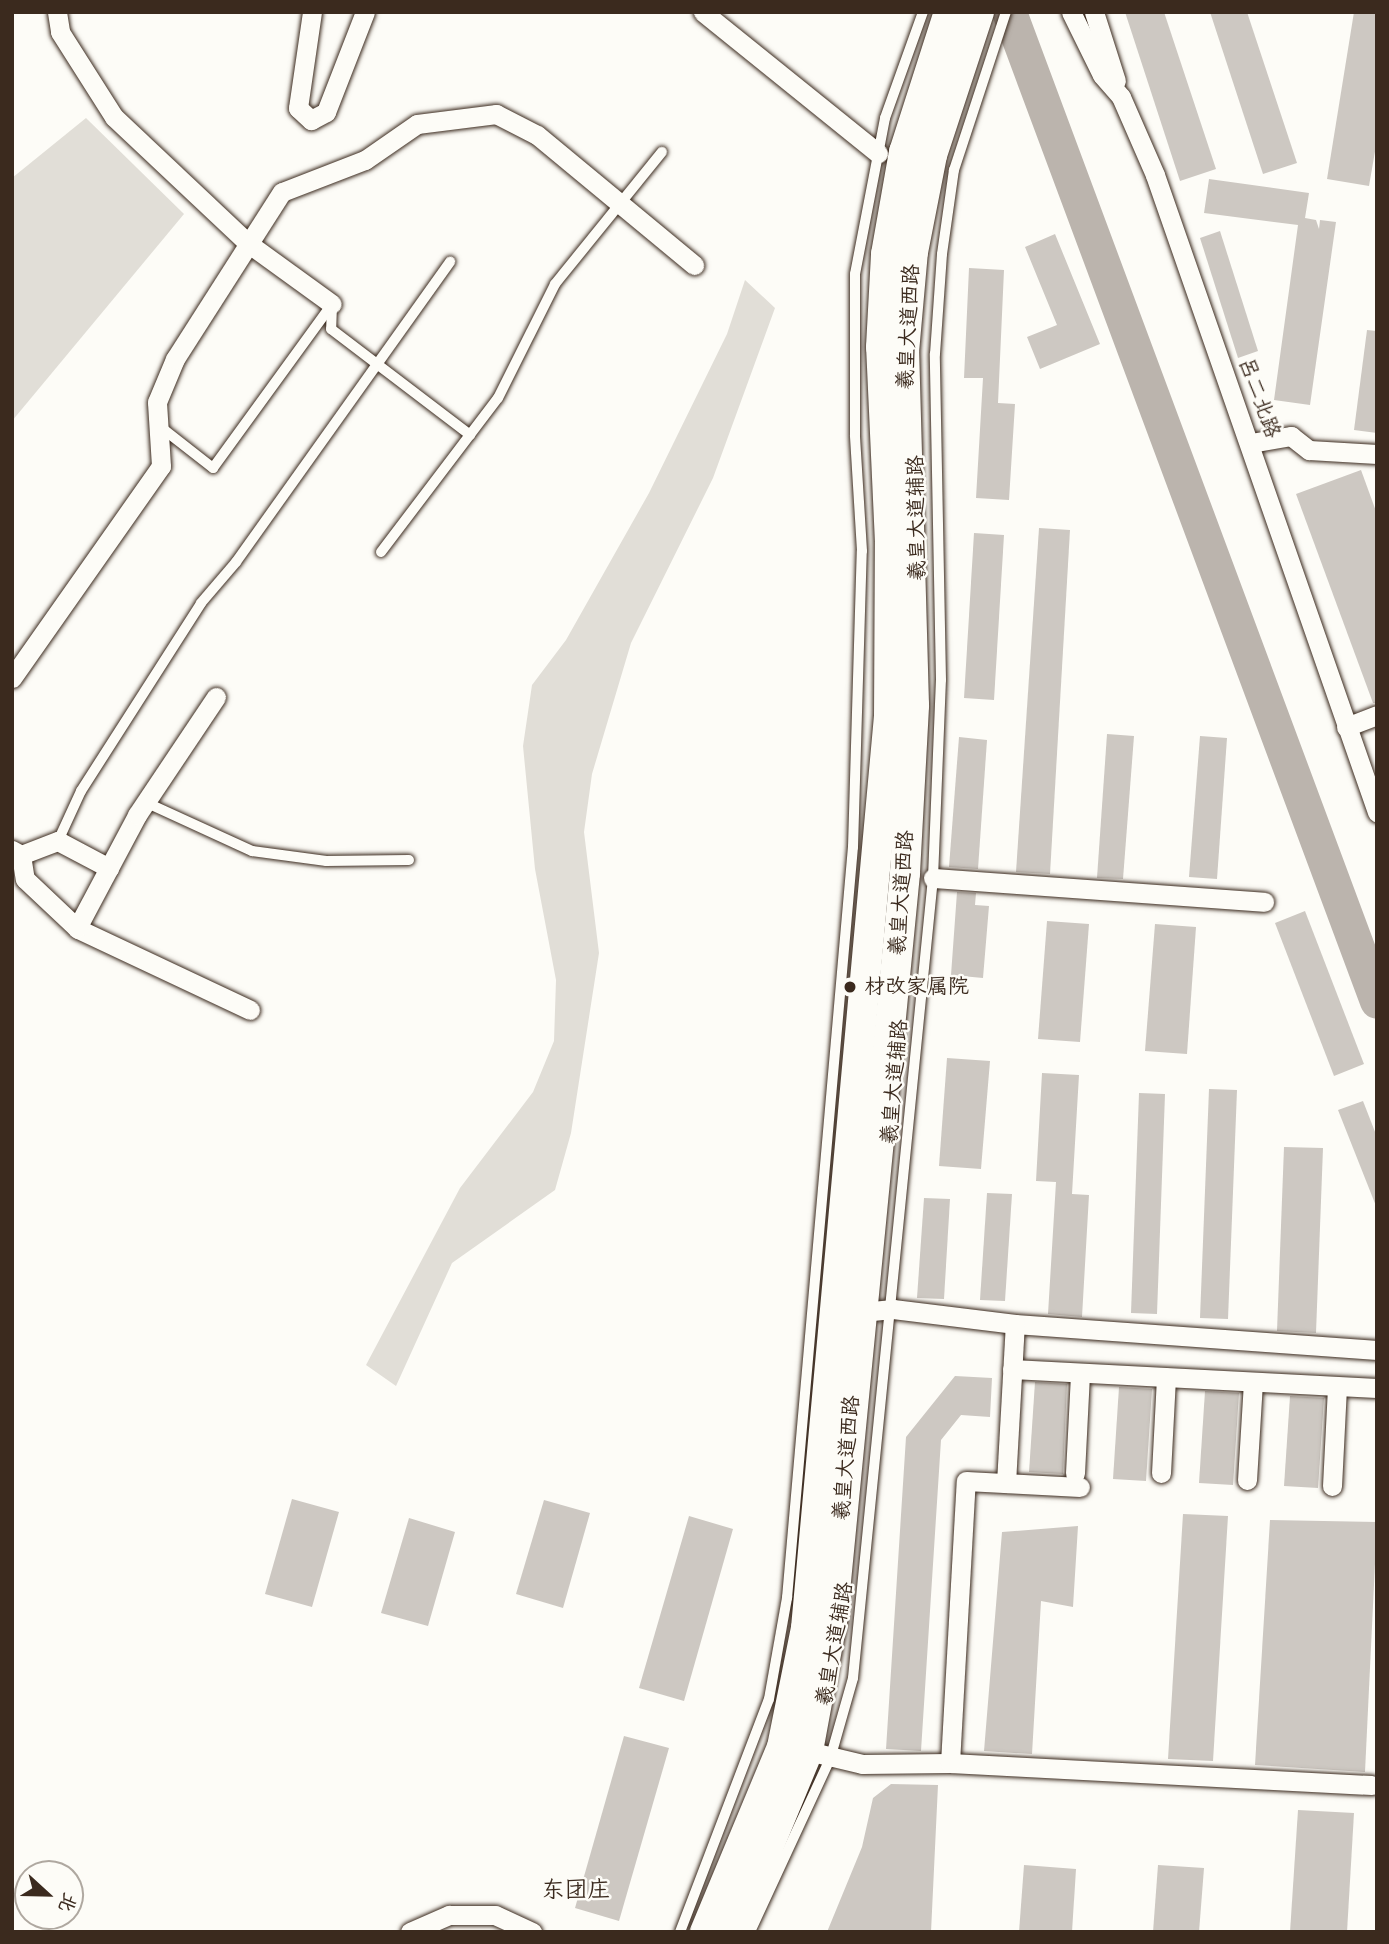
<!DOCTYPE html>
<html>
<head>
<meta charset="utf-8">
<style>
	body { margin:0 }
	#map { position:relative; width:1389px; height:1944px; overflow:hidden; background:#fdfcf7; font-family:"Architects Daughter","LXGW WenKai TC",sans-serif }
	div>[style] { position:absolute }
	.green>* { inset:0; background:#e1ded7 }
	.river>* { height:35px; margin:-17.5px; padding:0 17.5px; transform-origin:17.5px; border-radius:17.5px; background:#bbb4ad }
	.building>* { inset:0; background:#cdc8c2 }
	.roads { filter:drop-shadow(0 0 2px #3b2a1e) drop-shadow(0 0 2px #3b2a1e) }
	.service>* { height:10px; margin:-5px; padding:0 5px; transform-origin:5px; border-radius:5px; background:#fdfcf7 }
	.minor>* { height:19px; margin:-9.5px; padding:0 9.5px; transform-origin:9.5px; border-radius:9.5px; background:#fdfcf7 }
	.primary>* { height:30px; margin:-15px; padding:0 15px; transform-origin:15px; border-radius:15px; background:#fdfcf7 }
	.dots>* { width:19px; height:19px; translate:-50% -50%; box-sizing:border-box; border:4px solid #fdfcf7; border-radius:50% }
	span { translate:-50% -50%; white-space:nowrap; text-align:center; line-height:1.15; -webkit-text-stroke:5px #fdfcf7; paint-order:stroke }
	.street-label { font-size:21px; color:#3b2a1e }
	.poi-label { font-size:21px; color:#3b2a1e }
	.left { translate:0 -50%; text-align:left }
	.neighbourhood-label { font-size:23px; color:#3b2a1e }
	.frame { position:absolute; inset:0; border:14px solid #3b2a1e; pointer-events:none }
	.north { position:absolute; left:14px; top:1860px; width:70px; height:70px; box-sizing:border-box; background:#fdfcf7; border:2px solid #afa8a0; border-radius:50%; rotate:112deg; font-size:19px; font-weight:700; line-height:28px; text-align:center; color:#3b2a1e }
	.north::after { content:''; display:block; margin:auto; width:24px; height:32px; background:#3b2a1e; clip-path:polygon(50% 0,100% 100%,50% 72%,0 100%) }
</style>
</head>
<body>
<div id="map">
	<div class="green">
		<div style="clip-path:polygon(86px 118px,184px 214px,12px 421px,12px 178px)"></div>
		<div style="clip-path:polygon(745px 280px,775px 308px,713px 478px,631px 643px,592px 774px,584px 832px,599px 953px,571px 1133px,555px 1190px,452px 1263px,396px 1386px,366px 1365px,460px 1188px,533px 1092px,554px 1041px,556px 980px,535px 869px,523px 746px,532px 685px,566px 640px,649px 493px,727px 334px)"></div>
	</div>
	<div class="river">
		<div style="left:1009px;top:12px;width:1055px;rotate:69.59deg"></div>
	</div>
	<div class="building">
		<div style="clip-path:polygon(1125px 12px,1164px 12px,1216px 169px,1180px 181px)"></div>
		<div style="clip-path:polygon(1210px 12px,1247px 12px,1297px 163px,1263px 174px)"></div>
		<div style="clip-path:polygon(1354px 12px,1377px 12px,1377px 140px,1369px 186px,1327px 179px)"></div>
		<div style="clip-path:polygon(1209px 179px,1309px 193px,1305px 218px,1316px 220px,1319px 229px,1320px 220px,1336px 222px,1310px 405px,1274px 400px,1298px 225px,1204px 213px)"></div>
		<div style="clip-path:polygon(1220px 231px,1258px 351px,1238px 358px,1200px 238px)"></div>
		<div style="clip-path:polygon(1055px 234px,1100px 344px,1040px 369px,1027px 337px,1057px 325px,1025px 247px)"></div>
		<div style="clip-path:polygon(969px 268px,1004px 270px,998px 403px,1015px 404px,1009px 500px,976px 498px,983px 378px,964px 378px)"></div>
		<div style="clip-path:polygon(1367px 330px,1377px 331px,1377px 433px,1354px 430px)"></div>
		<div style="clip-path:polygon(1361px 470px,1377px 514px,1377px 703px,1373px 703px,1296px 494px)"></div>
		<div style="clip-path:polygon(1039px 528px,1070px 530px,1050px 874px,1016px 872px)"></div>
		<div style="clip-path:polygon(974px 533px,1004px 535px,994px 700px,964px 698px)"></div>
		<div style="clip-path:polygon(1107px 734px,1134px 736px,1123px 879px,1097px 878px)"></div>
		<div style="clip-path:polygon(1200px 736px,1227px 738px,1217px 879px,1189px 877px)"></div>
		<div style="clip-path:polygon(959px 737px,987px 740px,978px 869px,949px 867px)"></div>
		<div style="clip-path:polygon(957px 892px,976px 893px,975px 905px,989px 906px,983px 978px,951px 975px)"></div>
		<div style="clip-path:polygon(1305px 911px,1364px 1064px,1334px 1076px,1275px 923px)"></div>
		<div style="clip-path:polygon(1047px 921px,1089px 924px,1080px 1042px,1038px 1039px)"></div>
		<div style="clip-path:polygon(1155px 924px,1196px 927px,1187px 1054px,1145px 1051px)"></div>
		<div style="clip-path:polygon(947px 1058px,990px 1061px,981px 1169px,939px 1166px)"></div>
		<div style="clip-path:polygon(1042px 1073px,1079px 1075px,1072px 1194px,1089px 1195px,1082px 1317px,1048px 1314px,1056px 1182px,1036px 1181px)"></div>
		<div style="clip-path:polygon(1209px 1089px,1237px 1090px,1228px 1319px,1200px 1318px)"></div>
		<div style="clip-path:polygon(1139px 1093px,1165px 1094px,1157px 1314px,1131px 1313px)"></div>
		<div style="clip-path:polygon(1363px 1101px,1377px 1137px,1376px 1206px,1338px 1110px)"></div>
		<div style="clip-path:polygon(1284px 1147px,1323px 1148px,1316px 1333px,1277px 1331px)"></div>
		<div style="clip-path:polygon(987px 1193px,1012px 1194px,1005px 1301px,980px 1300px)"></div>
		<div style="clip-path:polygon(924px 1198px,950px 1199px,944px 1299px,917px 1298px)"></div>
		<div style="clip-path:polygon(955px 1376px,992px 1378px,990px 1417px,961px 1415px,941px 1440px,921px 1751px,886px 1749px,906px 1437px)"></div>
		<div style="clip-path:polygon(1035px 1382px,1067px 1384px,1063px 1474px,1029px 1472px)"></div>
		<div style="clip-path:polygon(1119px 1387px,1152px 1389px,1146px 1481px,1113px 1479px)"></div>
		<div style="clip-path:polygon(1205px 1391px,1239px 1393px,1233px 1485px,1199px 1483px)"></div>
		<div style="clip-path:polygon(1290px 1396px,1324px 1398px,1318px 1488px,1284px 1486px)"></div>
		<div style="clip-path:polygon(292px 1499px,339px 1512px,312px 1607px,265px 1594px)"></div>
		<div style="clip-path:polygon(544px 1500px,590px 1513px,563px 1608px,516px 1594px)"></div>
		<div style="clip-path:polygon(1183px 1514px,1228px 1516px,1213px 1761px,1168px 1759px)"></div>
		<div style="clip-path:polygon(689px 1516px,733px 1529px,684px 1701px,639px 1688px)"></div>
		<div style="clip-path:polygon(409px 1518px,455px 1532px,428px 1626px,381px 1613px)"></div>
		<div style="clip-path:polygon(1270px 1520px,1377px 1522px,1365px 1772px,1255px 1765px)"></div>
		<div style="clip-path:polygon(1078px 1526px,1073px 1607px,1041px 1601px,1032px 1754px,984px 1751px,1002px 1532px)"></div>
		<div style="clip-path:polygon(624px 1736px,669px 1748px,619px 1921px,575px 1908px)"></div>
		<div style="clip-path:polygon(891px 1784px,938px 1785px,931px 1932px,827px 1932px,862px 1847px,873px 1798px)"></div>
		<div style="clip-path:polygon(1298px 1810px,1354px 1813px,1347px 1932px,1290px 1932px)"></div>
		<div style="clip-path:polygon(1024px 1865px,1076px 1869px,1072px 1932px,1019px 1932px)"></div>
		<div style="clip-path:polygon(1158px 1865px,1204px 1868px,1199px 1932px,1153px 1932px)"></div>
	</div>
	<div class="roads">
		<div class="service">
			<div style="left:332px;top:305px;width:24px;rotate:92deg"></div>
			<div style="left:331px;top:329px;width:175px;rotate:37.3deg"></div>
			<div style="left:158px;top:425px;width:70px;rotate:38deg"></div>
			<div style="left:213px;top:468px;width:203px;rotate:-54deg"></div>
			<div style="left:381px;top:552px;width:193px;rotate:-52.8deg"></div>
			<div style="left:498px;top:398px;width:127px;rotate:-63.4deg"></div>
			<div style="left:555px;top:284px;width:170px;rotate:-51deg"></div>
			<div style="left:145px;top:802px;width:118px;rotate:24.6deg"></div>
			<div style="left:252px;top:851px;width:75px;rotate:7.7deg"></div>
			<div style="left:326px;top:861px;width:83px;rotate:-0.7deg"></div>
			<div style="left:58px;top:841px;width:55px;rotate:-65.3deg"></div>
			<div style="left:81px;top:791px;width:223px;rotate:-57.4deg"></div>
			<div style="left:201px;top:603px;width:54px;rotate:-49.5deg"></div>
			<div style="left:236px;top:562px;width:369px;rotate:-54.5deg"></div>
			<div style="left:680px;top:1932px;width:249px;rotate:-69.1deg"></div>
			<div style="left:769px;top:1699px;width:103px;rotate:-79.9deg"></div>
			<div style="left:787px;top:1598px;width:754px;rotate:-84.98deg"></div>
			<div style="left:853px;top:847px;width:296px;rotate:-88.3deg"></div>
			<div style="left:862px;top:551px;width:116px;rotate:-93.5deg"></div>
			<div style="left:855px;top:435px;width:161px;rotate:-90deg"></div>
			<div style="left:855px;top:274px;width:159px;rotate:-79.1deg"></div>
			<div style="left:885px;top:118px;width:113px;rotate:-70.3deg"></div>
			<div style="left:750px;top:1932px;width:191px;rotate:-65.2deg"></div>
			<div style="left:830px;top:1759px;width:84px;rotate:-74.1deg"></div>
			<div style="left:853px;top:1678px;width:804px;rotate:-84.29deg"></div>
			<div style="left:933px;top:878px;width:198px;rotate:-87.7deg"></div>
			<div style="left:941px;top:680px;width:326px;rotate:-91.1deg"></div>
			<div style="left:935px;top:354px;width:100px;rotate:-86deg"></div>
			<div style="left:942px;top:254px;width:85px;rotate:-81.9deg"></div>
			<div style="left:954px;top:170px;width:166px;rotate:-71.8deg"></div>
		</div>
		<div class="minor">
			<div style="left:57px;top:12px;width:20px;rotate:81deg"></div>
			<div style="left:60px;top:32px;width:101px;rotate:57.6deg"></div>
			<div style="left:114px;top:117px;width:185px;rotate:43.3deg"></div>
			<div style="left:249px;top:244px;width:102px;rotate:35.9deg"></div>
			<div style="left:312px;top:12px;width:97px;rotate:98.3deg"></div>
			<div style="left:298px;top:108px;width:18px;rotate:43deg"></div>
			<div style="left:311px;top:120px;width:17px;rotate:-28deg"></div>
			<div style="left:326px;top:112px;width:107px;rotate:-68.7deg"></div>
			<div style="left:703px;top:12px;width:225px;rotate:38.9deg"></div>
			<div style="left:1071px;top:12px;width:70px;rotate:63.8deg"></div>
			<div style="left:1102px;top:75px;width:29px;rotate:49deg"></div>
			<div style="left:1121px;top:97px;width:85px;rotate:66.4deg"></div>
			<div style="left:1155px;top:175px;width:675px;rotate:70.79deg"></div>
			<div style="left:1094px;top:12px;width:72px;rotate:72.3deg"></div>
			<div style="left:1251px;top:443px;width:41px;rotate:-9.9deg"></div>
			<div style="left:1291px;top:436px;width:23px;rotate:38deg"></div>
			<div style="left:1309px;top:450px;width:68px;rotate:3.4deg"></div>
			<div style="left:12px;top:678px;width:259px;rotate:-54.9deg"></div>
			<div style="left:161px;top:466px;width:64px;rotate:-93.6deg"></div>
			<div style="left:157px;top:402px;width:47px;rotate:-67.3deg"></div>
			<div style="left:175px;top:359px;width:198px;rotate:-57.4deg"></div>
			<div style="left:282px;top:192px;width:89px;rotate:-21.1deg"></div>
			<div style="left:365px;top:160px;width:63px;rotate:-34.7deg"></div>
			<div style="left:417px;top:124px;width:80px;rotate:-7.2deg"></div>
			<div style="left:496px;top:114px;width:46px;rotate:27.1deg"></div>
			<div style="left:537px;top:135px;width:204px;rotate:39.6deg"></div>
			<div style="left:1346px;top:727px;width:33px;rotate:-21deg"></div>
			<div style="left:12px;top:850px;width:10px;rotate:29deg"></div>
			<div style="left:21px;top:855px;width:24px;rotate:81deg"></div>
			<div style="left:25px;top:879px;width:73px;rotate:43.3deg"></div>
			<div style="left:78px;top:929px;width:190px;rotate:25.2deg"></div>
			<div style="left:21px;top:855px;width:40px;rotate:-21deg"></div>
			<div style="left:58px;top:841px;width:58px;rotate:27.9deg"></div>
			<div style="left:933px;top:878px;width:332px;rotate:4.1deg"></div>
			<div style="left:77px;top:928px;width:128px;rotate:-62deg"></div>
			<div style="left:137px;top:815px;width:142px;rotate:-56.2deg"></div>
			<div style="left:851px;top:1313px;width:42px;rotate:-5.4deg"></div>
			<div style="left:893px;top:1309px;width:123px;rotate:7deg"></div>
			<div style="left:1015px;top:1324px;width:363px;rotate:4.1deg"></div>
			<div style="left:1012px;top:1369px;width:365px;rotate:3deg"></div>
			<div style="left:1075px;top:1473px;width:100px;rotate:-87.1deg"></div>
			<div style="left:1161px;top:1473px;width:96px;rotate:-87deg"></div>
			<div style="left:1247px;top:1480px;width:98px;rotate:-86.5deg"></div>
			<div style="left:1006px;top:1483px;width:159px;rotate:-86.8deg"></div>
			<div style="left:1332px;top:1486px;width:100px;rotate:-87.1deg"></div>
			<div style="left:808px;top:1751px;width:56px;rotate:13.5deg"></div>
			<div style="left:862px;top:1764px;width:88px;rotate:-0.7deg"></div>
			<div style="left:950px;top:1763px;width:422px;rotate:3deg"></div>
			<div style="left:950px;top:1763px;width:282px;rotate:-86.8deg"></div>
			<div style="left:966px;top:1481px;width:114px;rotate:3deg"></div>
			<div style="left:410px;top:1932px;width:43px;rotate:-23.6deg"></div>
			<div style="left:449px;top:1915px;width:46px"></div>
			<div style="left:495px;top:1915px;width:41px;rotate:24.7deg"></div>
		</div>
		<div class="primary">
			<div style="left:705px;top:1932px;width:200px;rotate:-67.4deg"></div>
			<div style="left:782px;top:1747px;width:121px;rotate:-78.6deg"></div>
			<div style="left:806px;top:1628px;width:916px;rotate:-84.8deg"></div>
			<div style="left:889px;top:716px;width:173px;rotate:-89.7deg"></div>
			<div style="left:890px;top:543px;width:196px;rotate:-92.6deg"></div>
			<div style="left:881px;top:347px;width:93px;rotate:-86.9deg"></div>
			<div style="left:886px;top:254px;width:104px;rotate:-80deg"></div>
			<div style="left:904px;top:152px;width:147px;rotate:-72.2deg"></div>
			<div style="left:733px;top:1932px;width:196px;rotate:-67.5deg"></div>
			<div style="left:808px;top:1751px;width:131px;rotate:-79.5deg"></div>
			<div style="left:832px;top:1622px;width:753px;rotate:-84.43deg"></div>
			<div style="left:905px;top:873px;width:168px;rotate:-86.9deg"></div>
			<div style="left:914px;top:705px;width:353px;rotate:-91.6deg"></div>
			<div style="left:904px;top:352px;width:100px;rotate:-84.9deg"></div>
			<div style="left:913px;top:252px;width:99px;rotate:-78.9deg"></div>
			<div style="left:932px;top:155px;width:151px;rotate:-71.8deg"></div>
		</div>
	</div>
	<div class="dots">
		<div style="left:850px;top:987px;background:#3b2a1e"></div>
	</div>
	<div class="street-label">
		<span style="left:909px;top:327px;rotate:-87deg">羲皇大道西路</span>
		<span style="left:1259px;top:398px;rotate:70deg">吕二北路</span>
		<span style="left:917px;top:518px;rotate:-91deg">羲皇大道辅路</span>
		<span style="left:902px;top:893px;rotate:-86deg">羲皇大道西路</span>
		<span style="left:895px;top:1082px;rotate:-85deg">羲皇大道辅路</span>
		<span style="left:847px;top:1458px;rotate:-85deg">羲皇大道西路</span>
		<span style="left:835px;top:1644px;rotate:-80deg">羲皇大道辅路</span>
	</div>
	<div class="poi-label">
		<span class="left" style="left:864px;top:987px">材改家属院</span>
	</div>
	<div class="neighbourhood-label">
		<span style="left:576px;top:1890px">东团庄</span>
	</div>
	<div class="frame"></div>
	<div class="north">北</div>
</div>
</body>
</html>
